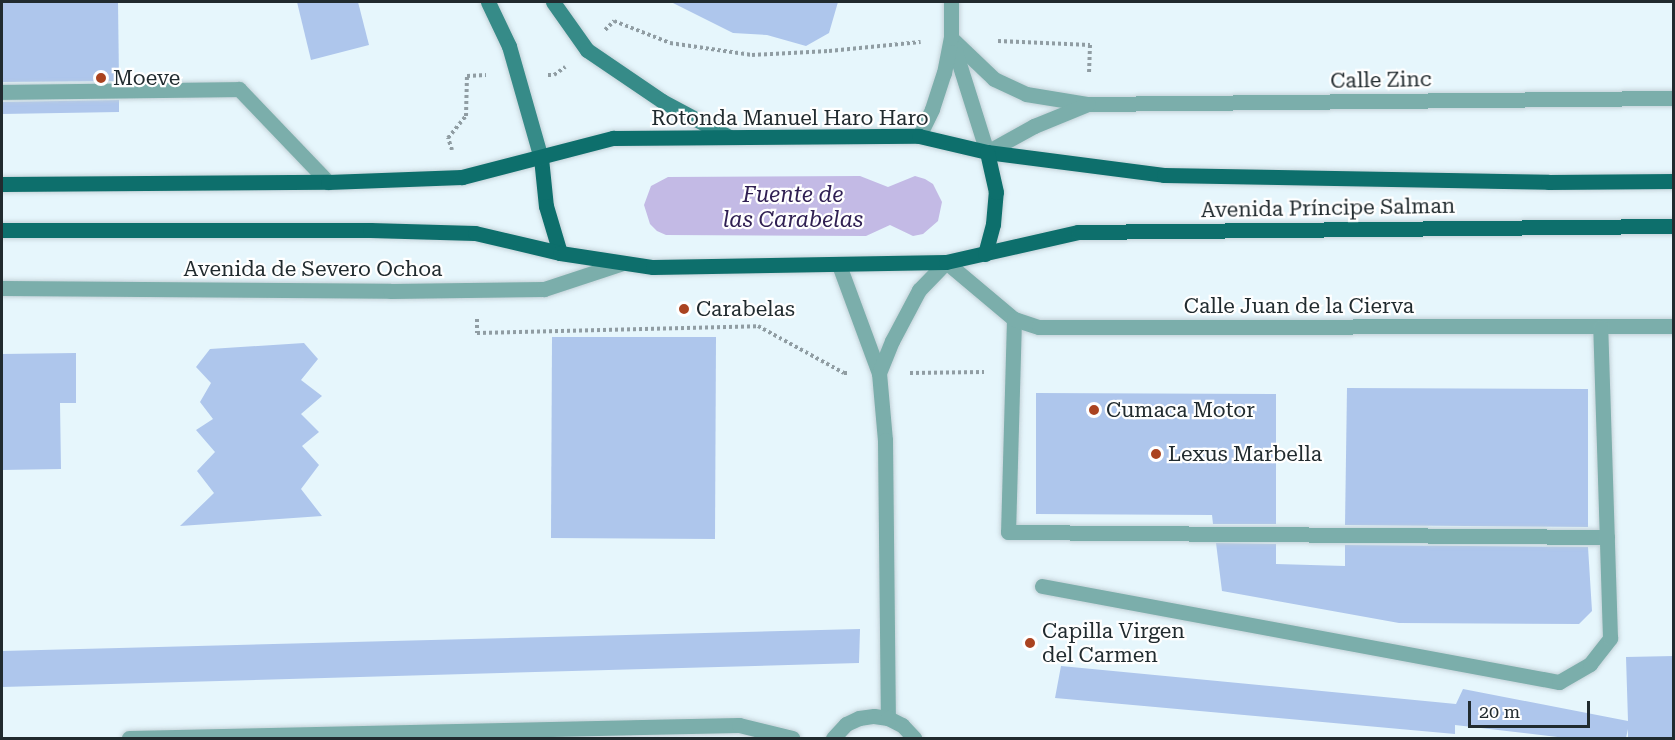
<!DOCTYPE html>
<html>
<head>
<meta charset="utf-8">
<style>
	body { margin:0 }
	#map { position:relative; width:1675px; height:740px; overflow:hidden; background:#e6f6fc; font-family:"Roboto Serif",serif }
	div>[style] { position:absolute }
	.water>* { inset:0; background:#c3bae5 }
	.building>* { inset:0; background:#aec6ec }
	.path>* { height:4px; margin-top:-2px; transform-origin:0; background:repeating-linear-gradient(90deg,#909da3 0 3px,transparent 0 6px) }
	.roads { filter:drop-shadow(0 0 2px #c3d1d7) drop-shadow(0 0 2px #c3d1d7) }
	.service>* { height:15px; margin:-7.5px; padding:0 7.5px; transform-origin:7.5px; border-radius:7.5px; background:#7baeab }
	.minor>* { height:15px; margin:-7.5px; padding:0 7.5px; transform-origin:7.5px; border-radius:7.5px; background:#7baeab }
	.secondary>* { height:15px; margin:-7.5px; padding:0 7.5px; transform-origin:7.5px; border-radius:7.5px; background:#368b88 }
	.primary>* { height:15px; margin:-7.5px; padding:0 7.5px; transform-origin:7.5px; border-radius:7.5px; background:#0d6f6c }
	.dots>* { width:16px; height:16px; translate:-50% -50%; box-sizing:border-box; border:3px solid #fff; border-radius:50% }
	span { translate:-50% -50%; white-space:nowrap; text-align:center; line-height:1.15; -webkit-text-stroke:4.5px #fff; paint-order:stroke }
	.poi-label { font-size:21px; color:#212b2f }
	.left { translate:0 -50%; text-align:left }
	.street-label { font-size:21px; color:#212b2f }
	.water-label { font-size:22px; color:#302053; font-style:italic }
	.frame { position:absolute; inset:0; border:3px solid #212b2f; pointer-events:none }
	.scale { position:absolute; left:1468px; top:701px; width:122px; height:27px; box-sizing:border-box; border:3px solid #212b2f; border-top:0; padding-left:8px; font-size:18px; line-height:21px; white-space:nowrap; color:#212b2f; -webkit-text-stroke:4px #fff; paint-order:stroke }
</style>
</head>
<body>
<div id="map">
	<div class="water">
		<div style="clip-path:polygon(860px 176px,888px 187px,915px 176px,925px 179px,933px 184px,942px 202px,938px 221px,923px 234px,913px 236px,890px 225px,866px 236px,666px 235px,657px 231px,650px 224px,644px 205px,651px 186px,668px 177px)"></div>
	</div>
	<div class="building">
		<div style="clip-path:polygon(2px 2px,118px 2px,119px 81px,2px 82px)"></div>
		<div style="clip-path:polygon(297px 2px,358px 2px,369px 45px,311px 60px)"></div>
		<div style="clip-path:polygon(671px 2px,838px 2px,829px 33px,806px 46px,767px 35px,733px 33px)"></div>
		<div style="clip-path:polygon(119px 100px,119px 112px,2px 114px,2px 102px)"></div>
		<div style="clip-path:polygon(552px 337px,716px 337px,715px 539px,551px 538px)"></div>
		<div style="clip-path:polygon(304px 343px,318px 359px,301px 380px,322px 396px,301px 414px,319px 432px,302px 446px,319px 465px,301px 489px,322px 516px,180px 526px,214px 493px,197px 471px,215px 452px,196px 430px,213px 419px,200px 402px,211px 383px,196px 367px,210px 349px)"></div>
		<div style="clip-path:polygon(76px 353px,76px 403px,60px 403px,61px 469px,2px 470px,2px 354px)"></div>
		<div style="clip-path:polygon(1347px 388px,1588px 389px,1588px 527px,1345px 525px)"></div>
		<div style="clip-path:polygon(1036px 393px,1276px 394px,1276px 524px,1213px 524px,1212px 515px,1036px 514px)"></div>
		<div style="clip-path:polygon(1216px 543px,1276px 544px,1276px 564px,1345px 566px,1345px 545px,1588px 547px,1592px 611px,1579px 624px,1399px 623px,1222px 591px)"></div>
		<div style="clip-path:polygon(860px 629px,859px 663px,2px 687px,2px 651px)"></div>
		<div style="clip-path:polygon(1674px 656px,1674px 738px,1628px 738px,1628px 729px,1626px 738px,1566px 738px,1455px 725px,1455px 734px,1055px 698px,1061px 666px,1456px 704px,1463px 689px,1628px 721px,1626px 657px)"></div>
	</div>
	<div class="path">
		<div style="left:605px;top:30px;width:13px;rotate:-45deg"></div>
		<div style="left:614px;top:21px;width:60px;rotate:21.4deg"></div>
		<div style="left:670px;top:43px;width:83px;rotate:8.3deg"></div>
		<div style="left:752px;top:55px;width:77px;rotate:-3deg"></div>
		<div style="left:829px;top:51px;width:92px;rotate:-5.6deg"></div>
		<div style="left:998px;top:41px;width:92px;rotate:2.5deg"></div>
		<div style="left:1090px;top:45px;width:29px;rotate:92deg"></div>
		<div style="left:548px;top:75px;width:6px"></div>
		<div style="left:554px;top:75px;width:14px;rotate:-36deg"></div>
		<div style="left:452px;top:150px;width:13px;rotate:-108deg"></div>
		<div style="left:448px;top:138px;width:28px;rotate:-51deg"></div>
		<div style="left:466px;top:116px;width:40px;rotate:-88.6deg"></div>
		<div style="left:467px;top:76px;width:19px;rotate:-3deg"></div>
		<div style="left:477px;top:319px;width:14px;rotate:90deg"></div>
		<div style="left:477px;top:333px;width:281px;rotate:-1.4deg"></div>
		<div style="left:758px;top:326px;width:98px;rotate:28.7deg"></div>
		<div style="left:844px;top:373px;width:5px"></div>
		<div style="left:910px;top:373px;width:74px;rotate:-0.8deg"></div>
	</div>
	<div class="roads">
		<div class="service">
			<div style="left:2px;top:92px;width:237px;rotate:-0.7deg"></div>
			<div style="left:239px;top:89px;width:129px;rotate:46.3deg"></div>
			<div style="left:129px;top:738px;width:610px;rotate:-1.22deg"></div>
			<div style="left:739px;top:725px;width:55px;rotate:13.8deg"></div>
		</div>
		<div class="minor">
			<div style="left:951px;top:38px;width:59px;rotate:43.6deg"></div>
			<div style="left:994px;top:79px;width:35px;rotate:25deg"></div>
			<div style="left:1026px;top:94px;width:63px;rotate:9.2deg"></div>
			<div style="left:1088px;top:104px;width:586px;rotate:-0.59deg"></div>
			<div style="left:952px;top:41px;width:116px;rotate:72.5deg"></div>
			<div style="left:987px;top:152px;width:54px;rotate:-29deg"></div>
			<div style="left:1034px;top:126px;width:58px;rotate:-22.2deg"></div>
			<div style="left:919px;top:136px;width:30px;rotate:-64deg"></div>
			<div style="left:932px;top:109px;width:38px;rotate:-72deg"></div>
			<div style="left:944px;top:73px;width:36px;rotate:-79deg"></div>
			<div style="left:951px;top:38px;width:36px;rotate:-90deg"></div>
			<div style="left:839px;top:265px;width:115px;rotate:69.7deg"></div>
			<div style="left:879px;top:373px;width:67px;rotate:84.9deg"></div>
			<div style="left:885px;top:440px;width:278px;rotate:89.4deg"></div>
			<div style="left:2px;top:288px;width:388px;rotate:0.4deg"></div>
			<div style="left:390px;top:291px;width:154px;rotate:-0.7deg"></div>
			<div style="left:544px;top:289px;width:80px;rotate:-18.2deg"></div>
			<div style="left:1014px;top:319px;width:213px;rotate:91.6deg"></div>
			<div style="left:1008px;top:532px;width:599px;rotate:0.48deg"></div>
			<div style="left:879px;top:373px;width:35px;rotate:-68deg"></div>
			<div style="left:892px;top:341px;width:58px;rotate:-62.1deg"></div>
			<div style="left:919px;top:290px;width:39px;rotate:-46deg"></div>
			<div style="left:946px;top:262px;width:89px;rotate:40deg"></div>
			<div style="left:1014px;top:319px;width:26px;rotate:18deg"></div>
			<div style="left:1039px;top:327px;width:635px;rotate:-0.09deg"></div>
			<div style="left:1042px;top:586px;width:526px;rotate:10.52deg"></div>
			<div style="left:1559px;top:682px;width:36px;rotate:-30deg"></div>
			<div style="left:1590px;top:664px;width:33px;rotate:-52deg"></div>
			<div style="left:1610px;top:638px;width:311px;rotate:-91.8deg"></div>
			<div style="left:833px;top:738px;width:19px;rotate:-47deg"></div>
			<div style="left:846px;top:724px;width:14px;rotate:-25deg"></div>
			<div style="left:859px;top:718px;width:15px;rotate:-8deg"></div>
			<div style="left:874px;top:716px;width:14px;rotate:8deg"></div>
			<div style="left:888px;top:718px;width:16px;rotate:27deg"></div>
			<div style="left:902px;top:725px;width:18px;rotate:47deg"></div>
		</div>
		<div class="secondary">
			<div style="left:488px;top:2px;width:49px;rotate:64.5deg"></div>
			<div style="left:509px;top:46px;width:116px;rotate:74.1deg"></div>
			<div style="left:553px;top:2px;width:59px;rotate:54.7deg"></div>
			<div style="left:587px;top:50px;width:91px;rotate:34.2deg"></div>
			<div style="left:662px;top:101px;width:76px;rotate:28.2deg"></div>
		</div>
		<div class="primary">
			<div style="left:541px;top:158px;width:48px;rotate:84.1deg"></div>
			<div style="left:546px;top:206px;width:49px;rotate:73.4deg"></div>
			<div style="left:2px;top:184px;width:326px;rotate:-0.4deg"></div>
			<div style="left:328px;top:182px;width:134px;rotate:-2.1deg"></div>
			<div style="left:462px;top:177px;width:156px;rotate:-14.5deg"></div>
			<div style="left:613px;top:138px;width:306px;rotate:-0.4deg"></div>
			<div style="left:919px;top:136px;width:70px;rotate:13.2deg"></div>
			<div style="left:987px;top:152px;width:178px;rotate:7.4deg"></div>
			<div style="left:1164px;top:175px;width:384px;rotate:1deg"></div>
			<div style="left:1548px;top:182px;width:126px;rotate:-0.5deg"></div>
			<div style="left:2px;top:230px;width:368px"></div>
			<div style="left:370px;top:230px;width:105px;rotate:1.6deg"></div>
			<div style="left:475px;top:233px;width:87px;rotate:13.2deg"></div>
			<div style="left:560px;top:253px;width:94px;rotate:8.6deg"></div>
			<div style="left:653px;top:267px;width:293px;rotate:-1deg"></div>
			<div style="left:946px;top:262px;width:135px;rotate:-12.8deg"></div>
			<div style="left:1078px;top:232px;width:596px;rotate:-0.58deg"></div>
			<div style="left:985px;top:254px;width:31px;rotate:-75deg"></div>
			<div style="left:993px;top:224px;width:32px;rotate:-85deg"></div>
			<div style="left:996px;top:192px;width:41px;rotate:-102.7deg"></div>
		</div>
	</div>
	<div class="dots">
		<div style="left:101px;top:78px;background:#aa4320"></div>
		<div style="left:684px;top:309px;background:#aa4320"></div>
		<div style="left:1094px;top:410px;background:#aa4320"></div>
		<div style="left:1156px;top:454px;background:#aa4320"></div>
		<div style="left:1030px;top:643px;background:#aa4320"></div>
	</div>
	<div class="poi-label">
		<span class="left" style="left:113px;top:78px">Moeve</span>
		<span class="left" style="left:696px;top:309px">Carabelas</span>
		<span class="left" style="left:1106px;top:410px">Cumaca Motor</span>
		<span class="left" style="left:1168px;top:454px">Lexus Marbella</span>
		<span class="left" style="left:1042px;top:643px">Capilla Virgen<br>del Carmen</span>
	</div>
	<div class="street-label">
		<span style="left:1381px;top:80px;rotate:-1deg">Calle Zinc</span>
		<span style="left:790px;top:118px">Rotonda Manuel Haro Haro</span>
		<span style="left:1328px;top:208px;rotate:-1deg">Avenida Príncipe Salman</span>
		<span style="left:313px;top:269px">Avenida de Severo Ochoa</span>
		<span style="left:1299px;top:306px">Calle Juan de la Cierva</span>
	</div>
	<div class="water-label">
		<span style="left:793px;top:207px">Fuente de<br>las Carabelas</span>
	</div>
	<div class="frame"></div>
	<div class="scale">20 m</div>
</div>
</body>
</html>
